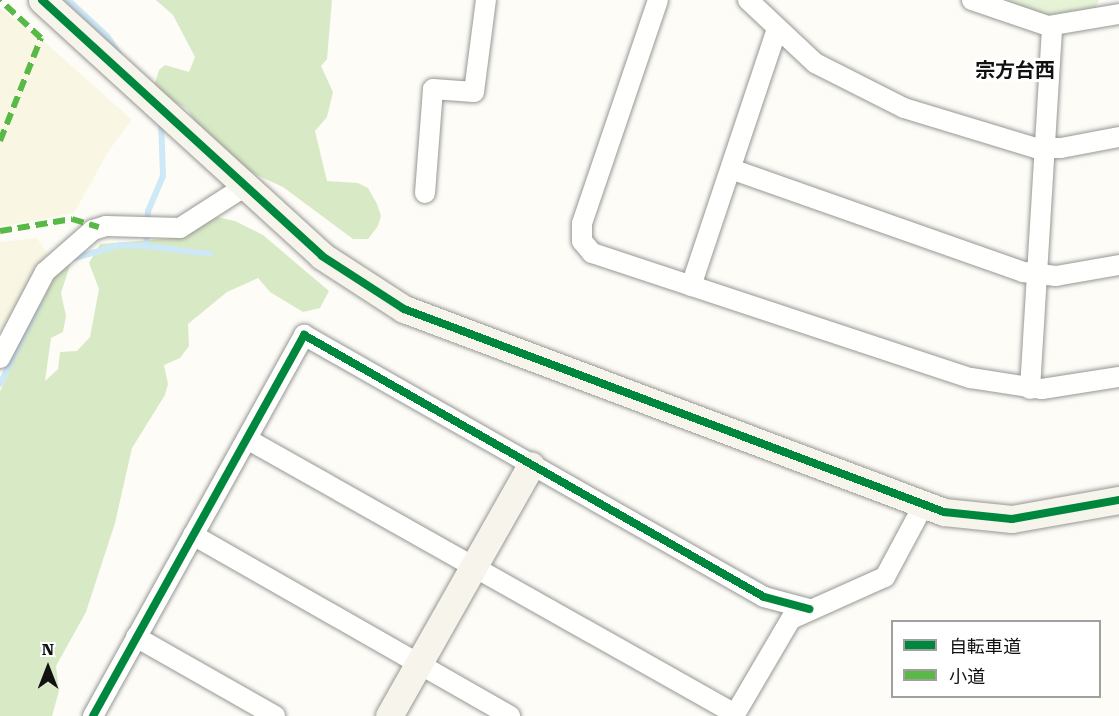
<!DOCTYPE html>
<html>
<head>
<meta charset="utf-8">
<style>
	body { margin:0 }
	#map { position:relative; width:1119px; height:716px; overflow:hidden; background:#fdfcf7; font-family:"Roboto Serif","Noto Sans JP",serif }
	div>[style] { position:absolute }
	.farmland>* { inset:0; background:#f9f7e4 }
	.green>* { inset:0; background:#e7f3d7 }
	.forest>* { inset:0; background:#d8eac5 }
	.stream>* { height:6px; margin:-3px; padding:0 3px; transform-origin:3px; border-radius:3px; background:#cde8f7 }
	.roads { filter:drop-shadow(0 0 2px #979795) drop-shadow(0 0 2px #979795) }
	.street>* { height:20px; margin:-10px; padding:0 10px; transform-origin:10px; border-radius:10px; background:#fffffe }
	.secondary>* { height:27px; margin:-13.5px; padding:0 13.5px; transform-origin:13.5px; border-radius:13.5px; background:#f6f4eb }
	.quiet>* { height:6px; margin-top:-3px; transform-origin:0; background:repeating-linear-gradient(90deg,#58b947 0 12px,transparent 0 18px) }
	.cycleway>* { height:8px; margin:-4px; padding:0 4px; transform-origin:4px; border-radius:4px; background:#00873e }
	span { translate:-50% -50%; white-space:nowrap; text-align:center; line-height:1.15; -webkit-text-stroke:6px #fff; paint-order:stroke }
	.neighbourhood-label { font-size:20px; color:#111; font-weight:700 }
	.legend { position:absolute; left:891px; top:620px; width:210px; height:78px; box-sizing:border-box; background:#fff; border:2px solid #a0a0a0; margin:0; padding:8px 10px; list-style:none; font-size:18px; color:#111 }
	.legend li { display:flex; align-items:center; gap:12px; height:30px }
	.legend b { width:30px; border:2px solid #a0a0a0 }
	.north { position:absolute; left:18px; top:638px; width:60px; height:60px; -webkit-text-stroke:4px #fff; paint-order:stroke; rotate:0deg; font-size:16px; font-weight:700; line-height:24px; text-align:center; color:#111 }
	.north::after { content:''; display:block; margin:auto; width:21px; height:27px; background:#111; clip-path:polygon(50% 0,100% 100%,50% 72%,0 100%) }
</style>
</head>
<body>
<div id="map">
	<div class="farmland">
		<div style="clip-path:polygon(0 8px,47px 44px,132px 120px,110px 149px,74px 213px,0 227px)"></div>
		<div style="clip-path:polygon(37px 238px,47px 253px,0 331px,0 242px)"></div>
	</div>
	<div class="green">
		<div style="clip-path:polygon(994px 0,1099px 0,1095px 8px,1049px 17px)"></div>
	</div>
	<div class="forest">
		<div style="clip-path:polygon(156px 0,332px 0,327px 59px,321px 66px,333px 92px,327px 117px,315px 131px,327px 181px,358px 183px,368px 188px,377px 204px,381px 216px,378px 226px,368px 239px,353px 239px,283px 187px,246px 170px,201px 130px,187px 109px,153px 90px,159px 70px,165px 65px,189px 72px,195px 57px,173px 15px)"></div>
		<div style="clip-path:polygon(216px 217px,235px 221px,263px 235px,329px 291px,320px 308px,303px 312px,270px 292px,258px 278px,227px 292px,188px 324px,189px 346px,180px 358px,164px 365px,168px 384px,165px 395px,132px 448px,115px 523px,86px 612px,56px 666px,59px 691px,52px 716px,0 716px,0 391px,57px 270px,67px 261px,70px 265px,61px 293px,66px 316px,63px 332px,51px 338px,45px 381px,58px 369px,60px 352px,77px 351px,90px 337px,99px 289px,89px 263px,100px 244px,177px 238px)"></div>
	</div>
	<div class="stream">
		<div style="left:68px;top:0;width:53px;rotate:42.7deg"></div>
		<div style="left:107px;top:36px;width:22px;rotate:56deg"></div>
		<div style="left:161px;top:121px;width:55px;rotate:87.9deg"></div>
		<div style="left:163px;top:176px;width:38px;rotate:113deg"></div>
		<div style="left:148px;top:211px;width:35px;rotate:93deg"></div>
		<div style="left:146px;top:246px;width:64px;rotate:7.1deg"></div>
		<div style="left:71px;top:259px;width:51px;rotate:-15.9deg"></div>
		<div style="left:120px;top:245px;width:26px;rotate:2deg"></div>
		<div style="left:0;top:384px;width:87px;rotate:-64deg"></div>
	</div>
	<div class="roads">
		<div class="street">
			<div style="left:658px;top:0;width:236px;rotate:108.8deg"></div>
			<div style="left:582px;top:223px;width:18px;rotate:90deg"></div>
			<div style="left:582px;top:241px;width:16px;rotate:50deg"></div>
			<div style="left:592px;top:253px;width:399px;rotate:18.3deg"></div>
			<div style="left:971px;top:378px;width:72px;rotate:8.8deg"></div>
			<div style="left:1042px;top:389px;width:78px;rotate:-8.9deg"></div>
			<div style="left:748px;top:0;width:92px;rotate:43.2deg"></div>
			<div style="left:815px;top:63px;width:100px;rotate:26.8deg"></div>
			<div style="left:904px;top:108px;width:138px;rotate:16.9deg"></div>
			<div style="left:1036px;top:148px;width:25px"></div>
			<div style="left:1061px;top:148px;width:59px;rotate:-10.7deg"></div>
			<div style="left:972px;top:0;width:80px;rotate:18.9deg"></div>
			<div style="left:1048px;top:26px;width:72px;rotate:-9.6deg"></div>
			<div style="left:731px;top:169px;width:310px;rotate:19.4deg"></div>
			<div style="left:1023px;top:272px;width:33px;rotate:7deg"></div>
			<div style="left:1056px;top:276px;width:64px;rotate:-9.9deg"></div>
			<div style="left:425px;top:193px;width:104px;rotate:-85.6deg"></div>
			<div style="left:433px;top:89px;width:41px;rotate:4.2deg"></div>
			<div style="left:474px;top:92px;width:93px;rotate:-82.6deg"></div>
			<div style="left:691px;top:286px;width:271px;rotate:-71.5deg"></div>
			<div style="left:0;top:358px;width:97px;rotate:-62.4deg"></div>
			<div style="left:45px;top:272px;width:64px;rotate:-41.2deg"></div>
			<div style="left:93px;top:230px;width:14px;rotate:-17deg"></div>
			<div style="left:106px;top:226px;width:74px;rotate:1.5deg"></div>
			<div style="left:180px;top:228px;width:80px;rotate:-32.7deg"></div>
			<div style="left:1030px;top:389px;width:363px;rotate:-86.5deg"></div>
			<div style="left:247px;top:439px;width:560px;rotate:29.4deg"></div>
			<div style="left:193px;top:535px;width:365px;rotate:29.7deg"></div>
			<div style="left:136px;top:637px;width:160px;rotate:29.6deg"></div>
			<div style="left:93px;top:716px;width:436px;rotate:-61deg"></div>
			<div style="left:304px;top:335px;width:529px;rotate:29.66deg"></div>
			<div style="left:764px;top:597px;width:47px;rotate:14.9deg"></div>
			<div style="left:734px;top:716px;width:113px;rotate:-59.6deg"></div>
			<div style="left:791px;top:619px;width:103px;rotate:-24.1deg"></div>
			<div style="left:885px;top:577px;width:81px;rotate:-61.8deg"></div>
		</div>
		<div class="secondary">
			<div style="left:42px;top:0;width:379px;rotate:42.4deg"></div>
			<div style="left:322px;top:256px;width:98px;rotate:32.9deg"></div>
			<div style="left:404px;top:309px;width:577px;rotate:20.6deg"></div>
			<div style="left:944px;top:512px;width:68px;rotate:5.9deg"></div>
			<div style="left:1012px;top:519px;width:109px;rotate:-10.1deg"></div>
			<div style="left:389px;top:716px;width:288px;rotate:-60.5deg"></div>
		</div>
	</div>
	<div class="quiet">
		<div style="left:0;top:141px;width:111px;rotate:-68.3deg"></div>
		<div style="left:41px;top:38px;width:56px;rotate:-137.2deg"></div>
		<div style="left:0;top:231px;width:73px;rotate:-9.5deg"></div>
		<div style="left:72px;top:219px;width:28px;rotate:17deg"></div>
	</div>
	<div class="cycleway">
		<div style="left:42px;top:0;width:379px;rotate:42.4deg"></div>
		<div style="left:322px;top:256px;width:98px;rotate:32.9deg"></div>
		<div style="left:404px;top:309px;width:577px;rotate:20.6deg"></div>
		<div style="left:944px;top:512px;width:68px;rotate:5.9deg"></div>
		<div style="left:1012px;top:519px;width:109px;rotate:-10.1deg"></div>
		<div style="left:93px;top:716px;width:436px;rotate:-61deg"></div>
		<div style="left:304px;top:335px;width:529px;rotate:29.66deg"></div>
		<div style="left:764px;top:597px;width:47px;rotate:14.9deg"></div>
	</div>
	<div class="neighbourhood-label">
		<span style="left:1015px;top:70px">宗方台西</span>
	</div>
	<ul class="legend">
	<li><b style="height:8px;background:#00873e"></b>自転車道</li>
	<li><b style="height:8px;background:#58b947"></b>小道</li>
	</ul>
	<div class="north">N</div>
</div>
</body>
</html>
